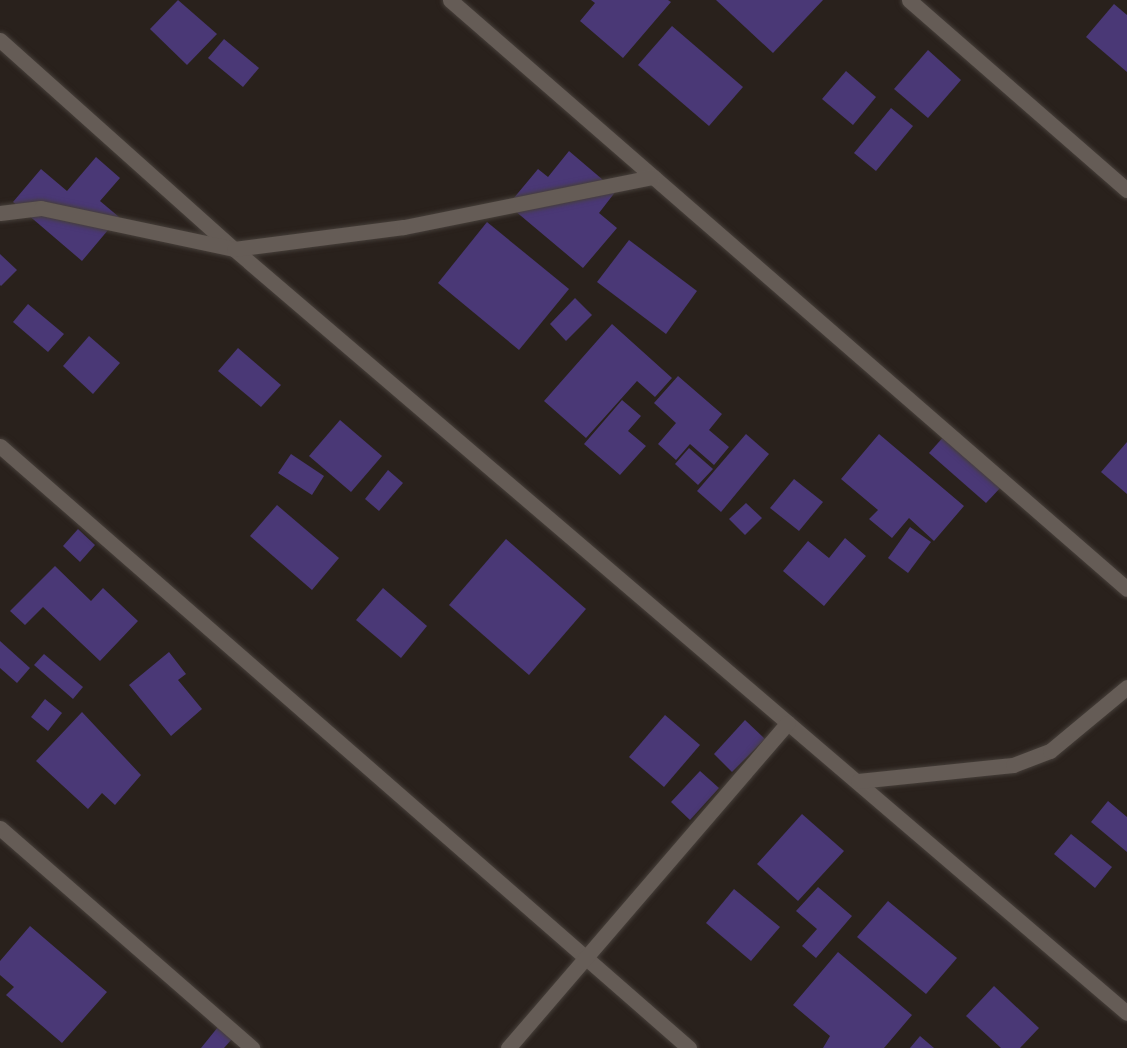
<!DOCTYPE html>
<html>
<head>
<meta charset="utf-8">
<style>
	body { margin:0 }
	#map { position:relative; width:1127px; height:1048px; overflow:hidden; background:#29211c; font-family:"DejaVu Sans",sans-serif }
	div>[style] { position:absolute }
	.building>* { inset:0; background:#4a3876 }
	.roads { filter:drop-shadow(0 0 2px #463f3a) drop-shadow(0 0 2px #463f3a) }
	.minor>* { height:15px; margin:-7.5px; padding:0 7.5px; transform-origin:7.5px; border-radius:7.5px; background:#655c56 }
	span { translate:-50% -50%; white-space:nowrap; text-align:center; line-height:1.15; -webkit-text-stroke:5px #1f1812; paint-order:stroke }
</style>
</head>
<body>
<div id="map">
	<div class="building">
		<div style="clip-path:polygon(178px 0,217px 34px,187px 65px,150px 29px)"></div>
		<div style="clip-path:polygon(591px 0,668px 0,671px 2px,623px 58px,580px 21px,595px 3px)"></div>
		<div style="clip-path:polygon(716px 0,823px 0,773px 53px)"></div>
		<div style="clip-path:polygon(1114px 4px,1127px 15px,1127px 72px,1086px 37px)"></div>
		<div style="clip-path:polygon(672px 26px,743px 87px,709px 126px,638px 65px)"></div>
		<div style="clip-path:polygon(224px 39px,259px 68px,243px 87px,208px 58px)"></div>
		<div style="clip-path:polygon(928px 50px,961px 80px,928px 118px,894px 89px)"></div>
		<div style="clip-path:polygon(846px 71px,876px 97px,853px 125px,822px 99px)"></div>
		<div style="clip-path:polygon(891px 108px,913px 126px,876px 171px,854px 153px)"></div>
		<div style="clip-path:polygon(569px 151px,616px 191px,599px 213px,617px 228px,583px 268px,508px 205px,538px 169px,548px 177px)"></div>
		<div style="clip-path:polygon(96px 157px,120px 178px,100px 201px,119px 217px,82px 261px,13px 202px,41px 169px,67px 191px)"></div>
		<div style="clip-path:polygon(487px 222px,569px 289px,519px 350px,438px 283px)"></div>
		<div style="clip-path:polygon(629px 240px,697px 291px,666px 334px,597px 282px)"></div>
		<div style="clip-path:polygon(0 254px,17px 270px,1px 286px,0 285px)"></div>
		<div style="clip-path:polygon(575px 298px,592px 315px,566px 341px,550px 324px)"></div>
		<div style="clip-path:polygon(28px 304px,64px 334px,48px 352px,13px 322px)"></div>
		<div style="clip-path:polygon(612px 324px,672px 378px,655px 397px,637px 381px,586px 438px,544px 401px)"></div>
		<div style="clip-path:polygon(89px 336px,120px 363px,93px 394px,63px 366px)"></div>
		<div style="clip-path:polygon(238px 348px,281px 385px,261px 407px,218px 371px)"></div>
		<div style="clip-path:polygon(678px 376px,722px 414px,709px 430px,729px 447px,714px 465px,690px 444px,676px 460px,658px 444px,676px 423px,654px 403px)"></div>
		<div style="clip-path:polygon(622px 400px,641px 416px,628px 431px,646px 446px,620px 475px,584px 444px)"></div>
		<div style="clip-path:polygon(340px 420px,382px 456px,351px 492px,309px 456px)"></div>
		<div style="clip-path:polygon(746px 434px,769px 454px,721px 512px,697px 491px)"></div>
		<div style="clip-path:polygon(879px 434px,964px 506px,934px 541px,909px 518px,892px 538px,869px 519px,878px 510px,841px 479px)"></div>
		<div style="clip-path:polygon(946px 434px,1003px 485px,986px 503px,929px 453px)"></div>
		<div style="clip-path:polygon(1127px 442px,1127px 494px,1101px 472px)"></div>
		<div style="clip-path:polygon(689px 448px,713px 469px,698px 485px,675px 464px)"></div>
		<div style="clip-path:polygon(291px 454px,324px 476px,312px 495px,278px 473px)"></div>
		<div style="clip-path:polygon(388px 470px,403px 483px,379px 511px,365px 499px)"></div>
		<div style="clip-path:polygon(794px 479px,823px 502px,799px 531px,770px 508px)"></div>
		<div style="clip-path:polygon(746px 503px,762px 518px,745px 535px,729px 519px)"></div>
		<div style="clip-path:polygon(277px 505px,339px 558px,312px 590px,250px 536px)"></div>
		<div style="clip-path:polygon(910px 527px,931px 542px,908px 573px,888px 558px)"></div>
		<div style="clip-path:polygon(78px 529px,95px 545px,80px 562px,63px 546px)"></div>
		<div style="clip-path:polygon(845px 538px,866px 556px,824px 606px,783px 571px,808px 541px,829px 558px)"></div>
		<div style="clip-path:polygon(506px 539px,586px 609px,529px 675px,449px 605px)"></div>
		<div style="clip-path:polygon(55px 566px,91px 601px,103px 588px,138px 621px,100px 661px,43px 607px,25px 625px,10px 611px)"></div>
		<div style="clip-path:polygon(383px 588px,427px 626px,401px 658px,356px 620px)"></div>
		<div style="clip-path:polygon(0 641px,30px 668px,17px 683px,0 668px)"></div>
		<div style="clip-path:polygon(169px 652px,186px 674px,178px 680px,202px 709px,171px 736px,129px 685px)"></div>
		<div style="clip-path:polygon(44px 654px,83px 687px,73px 699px,34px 665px)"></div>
		<div style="clip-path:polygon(45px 699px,62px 713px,48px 731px,31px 717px)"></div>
		<div style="clip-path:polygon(82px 712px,141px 775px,115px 805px,102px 793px,88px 809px,36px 761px)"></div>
		<div style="clip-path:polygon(665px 715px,700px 745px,664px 787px,629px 757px)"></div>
		<div style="clip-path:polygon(745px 720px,765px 739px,732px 772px,714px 754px)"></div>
		<div style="clip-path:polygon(700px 771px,719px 788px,690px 820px,671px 802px)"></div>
		<div style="clip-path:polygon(1108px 801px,1127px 817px,1127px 852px,1091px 822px)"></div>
		<div style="clip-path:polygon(802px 814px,844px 851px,798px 901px,757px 864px)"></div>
		<div style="clip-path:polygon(1071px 834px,1112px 867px,1095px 888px,1054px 854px)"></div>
		<div style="clip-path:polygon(818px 887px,852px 916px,816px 958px,802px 946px,817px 929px,796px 911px)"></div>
		<div style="clip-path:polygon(734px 889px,780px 927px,751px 961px,706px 923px)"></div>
		<div style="clip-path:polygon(888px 901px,957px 958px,926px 994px,857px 937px)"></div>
		<div style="clip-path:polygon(30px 926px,107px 992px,62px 1043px,6px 995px,14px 987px,0 975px,0 961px)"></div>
		<div style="clip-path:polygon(838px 952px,912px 1015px,884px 1048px,823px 1048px,830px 1036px,793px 1005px)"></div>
		<div style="clip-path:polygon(994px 986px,1039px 1028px,1020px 1048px,1001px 1048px,966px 1016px)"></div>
		<div style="clip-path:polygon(218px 1027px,232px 1039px,224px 1048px,201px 1048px)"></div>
		<div style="clip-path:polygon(920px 1036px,934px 1048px,910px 1048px)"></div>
	</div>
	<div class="roads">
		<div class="minor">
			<div style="left:450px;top:0;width:897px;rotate:41.02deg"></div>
			<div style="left:909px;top:0;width:289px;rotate:41.1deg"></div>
			<div style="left:0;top:40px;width:314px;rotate:41.8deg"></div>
			<div style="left:234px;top:249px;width:1175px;rotate:40.55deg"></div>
			<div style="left:0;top:213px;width:41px;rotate:-7deg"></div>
			<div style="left:41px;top:208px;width:197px;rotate:12deg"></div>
			<div style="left:234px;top:249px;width:171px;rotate:-7.4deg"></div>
			<div style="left:404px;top:227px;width:254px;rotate:-11.4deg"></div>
			<div style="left:0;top:446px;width:915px;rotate:41.14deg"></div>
			<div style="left:858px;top:781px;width:156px;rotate:-5.9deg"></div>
			<div style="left:1013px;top:765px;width:40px;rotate:-21deg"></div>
			<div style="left:1050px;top:751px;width:100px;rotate:-39.7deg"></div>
			<div style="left:0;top:828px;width:335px;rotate:41.1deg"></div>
			<div style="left:508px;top:1048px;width:429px;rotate:-49.3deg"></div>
		</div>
	</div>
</div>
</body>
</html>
